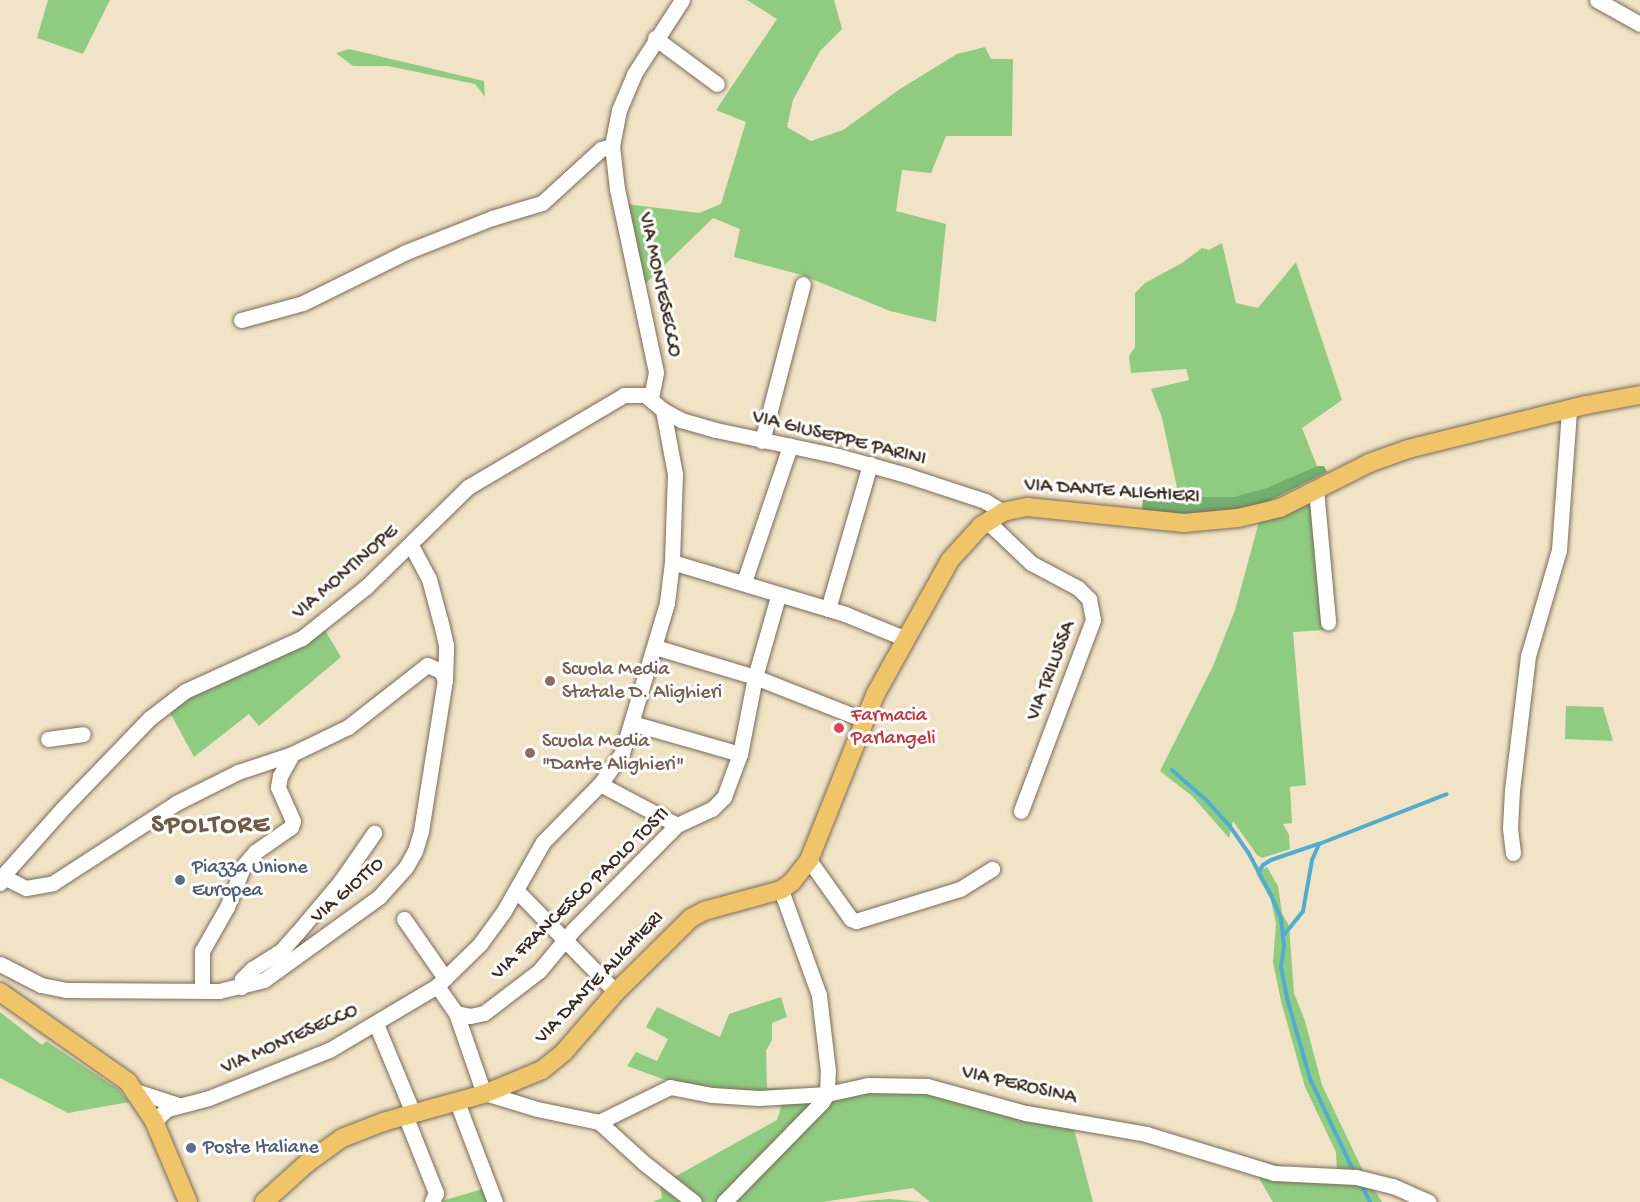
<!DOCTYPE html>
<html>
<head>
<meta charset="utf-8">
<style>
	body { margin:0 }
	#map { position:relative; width:1640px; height:1202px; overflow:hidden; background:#f1e3c6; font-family:"Gochi Hand",sans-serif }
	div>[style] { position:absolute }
	.green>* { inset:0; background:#8fcc81 }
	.forest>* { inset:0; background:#73b06f }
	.stream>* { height:4px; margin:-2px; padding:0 2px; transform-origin:2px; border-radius:2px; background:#51accf }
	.roads { filter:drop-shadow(0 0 2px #7b6b59) drop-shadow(0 0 2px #7b6b59) }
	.minor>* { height:15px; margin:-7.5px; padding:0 7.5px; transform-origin:7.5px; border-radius:7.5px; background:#fff }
	.major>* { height:18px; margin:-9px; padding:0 9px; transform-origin:9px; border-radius:9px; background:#f0c469 }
	.dots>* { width:16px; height:16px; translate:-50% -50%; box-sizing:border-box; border:3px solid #fff; border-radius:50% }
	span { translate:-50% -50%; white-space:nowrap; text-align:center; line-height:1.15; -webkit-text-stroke:6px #fff; paint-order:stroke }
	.street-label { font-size:20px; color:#3b2a1e }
	.education-label { font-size:20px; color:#785e54 }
	.left { translate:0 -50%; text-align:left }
	.health-label { font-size:20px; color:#be3a42 }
	.service-label { font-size:20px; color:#4e5e75 }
	.district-label { font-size:26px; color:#725a46; font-weight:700; letter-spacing:1.5px }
</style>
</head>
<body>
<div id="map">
	<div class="green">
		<div style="clip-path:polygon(48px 0,110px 0,83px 54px,37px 38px)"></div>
		<div style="clip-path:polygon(747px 0,834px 0,842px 29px,820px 51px,793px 100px,787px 127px,811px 141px,843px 130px,900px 89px,957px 54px,985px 47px,991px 59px,1013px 59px,1012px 136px,946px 136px,931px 173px,902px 170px,896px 211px,946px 224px,936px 322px,890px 311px,802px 275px,734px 257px,740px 229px,713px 218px,645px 284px,626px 204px,699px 213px,721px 204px,746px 122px,716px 110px,777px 19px)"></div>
		<div style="clip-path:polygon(349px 49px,484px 81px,485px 97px,475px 84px,388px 66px,353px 66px,336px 53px)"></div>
		<div style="clip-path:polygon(1222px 243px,1236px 303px,1258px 308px,1296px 262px,1342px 400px,1302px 428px,1317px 466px,1266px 488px,1233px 497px,1179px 497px,1162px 418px,1151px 389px,1189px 380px,1186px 369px,1131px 373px,1129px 356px,1135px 347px,1135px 293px,1145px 283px,1182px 263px,1202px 248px,1209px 250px)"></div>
		<div style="clip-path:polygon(1310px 496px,1326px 630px,1293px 632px,1306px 785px,1290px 787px,1292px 823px,1283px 824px,1289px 835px,1290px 849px,1262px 858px,1257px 855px,1233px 821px,1229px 838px,1192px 796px,1160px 771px,1213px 666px,1235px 610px,1260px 518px)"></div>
		<div style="clip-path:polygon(323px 627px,341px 657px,259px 726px,249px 714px,194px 757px,168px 709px,189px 694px)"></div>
		<div style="clip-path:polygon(1566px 706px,1603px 707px,1613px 741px,1565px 739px)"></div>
		<div style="clip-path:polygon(1267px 867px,1278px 886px,1282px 913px,1289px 926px,1294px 993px,1305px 1021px,1322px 1085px,1364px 1173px,1382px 1202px,1273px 1202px,1254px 1170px,1253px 1159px,1289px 1167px,1337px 1171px,1336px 1152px,1305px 1087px,1281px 1001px,1273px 962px,1276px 923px,1271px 900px,1256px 873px)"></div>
		<div style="clip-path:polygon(781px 997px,787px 1017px,772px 1023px,772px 1040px,766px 1051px,767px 1088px,978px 1094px,1070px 1114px,1093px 1202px,930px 1202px,913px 1188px,823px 1202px,652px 1202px,662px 1198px,660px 1185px,777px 1120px,784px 1097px,696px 1091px,627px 1066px,636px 1052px,657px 1061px,668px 1039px,646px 1027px,657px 1007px,720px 1037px,729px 1014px)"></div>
		<div style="clip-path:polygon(0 1012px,42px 1045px,46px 1041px,118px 1089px,129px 1102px,68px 1113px,0 1078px)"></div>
		<div style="clip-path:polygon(486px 1188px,491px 1202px,442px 1202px,445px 1200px)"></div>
		<div style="clip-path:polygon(890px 1199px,922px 1202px,857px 1202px,863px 1201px)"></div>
	</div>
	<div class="forest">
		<div style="clip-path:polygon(1317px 466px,1324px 466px,1327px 472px,1259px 506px,1176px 516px,1142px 510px,1143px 497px,1161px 501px,1179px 497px,1233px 497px,1266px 488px)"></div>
	</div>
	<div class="stream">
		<div style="left:1172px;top:770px;width:48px;rotate:41.6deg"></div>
		<div style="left:1208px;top:802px;width:31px;rotate:48deg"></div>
		<div style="left:1229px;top:825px;width:33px;rotate:55deg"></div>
		<div style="left:1248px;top:852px;width:49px;rotate:61.9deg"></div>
		<div style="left:1271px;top:895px;width:25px;rotate:67deg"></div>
		<div style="left:1281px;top:918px;width:28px;rotate:84deg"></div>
		<div style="left:1284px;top:946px;width:21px;rotate:98deg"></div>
		<div style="left:1281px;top:967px;width:32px;rotate:79deg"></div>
		<div style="left:1287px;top:998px;width:84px;rotate:74.1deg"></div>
		<div style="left:1310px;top:1079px;width:101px;rotate:64.7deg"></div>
		<div style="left:1259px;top:872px;width:8px;rotate:-60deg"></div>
		<div style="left:1263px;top:865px;width:9px;rotate:-32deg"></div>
		<div style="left:1271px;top:860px;width:50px;rotate:-18.8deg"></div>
		<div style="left:1283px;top:936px;width:32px;rotate:-51deg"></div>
		<div style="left:1303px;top:911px;width:52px;rotate:-80deg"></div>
		<div style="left:1312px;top:860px;width:17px;rotate:-66deg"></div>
		<div style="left:1319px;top:844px;width:137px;rotate:-21.3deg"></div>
		<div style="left:1360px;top:1183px;width:21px;rotate:62deg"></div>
	</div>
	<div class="roads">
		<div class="minor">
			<div style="left:1597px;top:0;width:49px;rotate:29.2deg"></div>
			<div style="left:655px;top:38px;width:77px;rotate:36.6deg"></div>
			<div style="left:241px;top:320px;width:64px;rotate:-15.3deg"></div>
			<div style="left:303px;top:303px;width:115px;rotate:-26.3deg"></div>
			<div style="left:406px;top:252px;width:92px;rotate:-21.6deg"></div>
			<div style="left:492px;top:218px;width:52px;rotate:-16.7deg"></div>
			<div style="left:542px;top:203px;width:80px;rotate:-42.5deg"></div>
			<div style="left:601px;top:149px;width:11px;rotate:-15deg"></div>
			<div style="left:651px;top:398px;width:26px;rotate:-79deg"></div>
			<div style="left:656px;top:372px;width:187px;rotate:-102deg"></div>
			<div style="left:617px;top:189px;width:43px;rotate:-96.6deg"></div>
			<div style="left:612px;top:146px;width:37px;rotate:-79deg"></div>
			<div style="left:619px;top:110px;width:39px;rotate:-67deg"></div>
			<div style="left:634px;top:74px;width:88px;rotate:-57deg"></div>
			<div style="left:663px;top:410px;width:21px;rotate:29deg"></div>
			<div style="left:681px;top:420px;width:36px;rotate:16deg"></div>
			<div style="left:716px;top:430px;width:125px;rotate:12deg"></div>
			<div style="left:838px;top:456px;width:71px;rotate:15.6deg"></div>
			<div style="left:906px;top:475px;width:83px;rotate:18.2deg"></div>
			<div style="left:985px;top:501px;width:21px;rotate:31deg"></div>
			<div style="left:762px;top:441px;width:162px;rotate:-75.4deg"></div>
			<div style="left:1316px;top:489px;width:134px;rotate:84.8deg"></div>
			<div style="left:987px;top:521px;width:61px;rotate:43.7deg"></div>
			<div style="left:1031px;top:563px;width:53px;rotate:28deg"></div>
			<div style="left:1078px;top:588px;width:16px;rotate:45deg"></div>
			<div style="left:1089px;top:599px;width:21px;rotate:79deg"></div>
			<div style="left:1093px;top:620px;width:204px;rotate:110.7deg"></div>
			<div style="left:672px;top:562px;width:181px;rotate:16.7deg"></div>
			<div style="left:845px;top:614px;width:66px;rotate:22.3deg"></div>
			<div style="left:744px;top:582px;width:144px;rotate:-71.3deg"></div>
			<div style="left:828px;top:609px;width:151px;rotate:-73.8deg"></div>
			<div style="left:655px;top:647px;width:104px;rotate:16.7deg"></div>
			<div style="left:755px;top:677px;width:117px;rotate:21.5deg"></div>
			<div style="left:632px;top:723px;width:112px;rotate:16deg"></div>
			<div style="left:48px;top:739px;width:35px;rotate:-8deg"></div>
			<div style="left:600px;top:784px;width:87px;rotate:28deg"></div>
			<div style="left:1513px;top:853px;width:25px;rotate:-97deg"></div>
			<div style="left:1510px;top:828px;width:38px;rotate:-87deg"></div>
			<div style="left:1512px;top:790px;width:135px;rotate:-83.2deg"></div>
			<div style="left:1528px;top:656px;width:110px;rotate:-73.7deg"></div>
			<div style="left:1559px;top:550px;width:140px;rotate:-85.9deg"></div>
			<div style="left:809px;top:860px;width:72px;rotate:54.6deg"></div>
			<div style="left:851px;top:919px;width:5px;rotate:22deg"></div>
			<div style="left:856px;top:921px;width:109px;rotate:-17.1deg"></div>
			<div style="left:960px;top:889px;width:38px;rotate:-32deg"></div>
			<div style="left:0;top:875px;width:29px;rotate:27deg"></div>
			<div style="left:26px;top:888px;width:27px;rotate:-10deg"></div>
			<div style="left:53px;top:883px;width:147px;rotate:-33deg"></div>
			<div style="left:176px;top:803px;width:69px;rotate:-26.6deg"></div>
			<div style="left:238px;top:772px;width:57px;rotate:-18.4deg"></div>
			<div style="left:292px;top:754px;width:62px;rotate:-25.7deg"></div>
			<div style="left:348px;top:727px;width:100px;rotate:-38.1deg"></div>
			<div style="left:427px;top:665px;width:15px;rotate:23deg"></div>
			<div style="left:441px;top:671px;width:10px;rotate:66deg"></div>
			<div style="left:0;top:883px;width:14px;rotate:-60deg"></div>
			<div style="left:7px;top:871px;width:84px;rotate:-48.4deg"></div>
			<div style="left:63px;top:808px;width:125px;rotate:-46deg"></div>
			<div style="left:150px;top:718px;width:44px;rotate:-37.6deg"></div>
			<div style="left:185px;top:691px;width:128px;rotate:-24.4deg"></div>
			<div style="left:302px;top:638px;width:82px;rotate:-38.6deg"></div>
			<div style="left:366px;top:587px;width:143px;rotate:-44.4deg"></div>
			<div style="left:468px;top:487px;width:181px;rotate:-30.5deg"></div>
			<div style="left:624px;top:395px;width:21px"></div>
			<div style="left:645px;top:395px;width:23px;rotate:40deg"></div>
			<div style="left:663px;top:410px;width:65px;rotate:79.4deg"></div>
			<div style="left:675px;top:474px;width:88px;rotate:92deg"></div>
			<div style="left:672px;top:562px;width:41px;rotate:97deg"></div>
			<div style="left:667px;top:603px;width:157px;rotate:106.7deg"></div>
			<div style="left:622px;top:753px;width:38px;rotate:125deg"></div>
			<div style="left:600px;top:784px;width:81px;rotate:134.5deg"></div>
			<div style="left:543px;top:842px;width:79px;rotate:119.5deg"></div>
			<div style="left:504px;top:911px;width:41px;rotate:126deg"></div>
			<div style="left:480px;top:944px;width:60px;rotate:135.7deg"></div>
			<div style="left:437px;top:986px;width:126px;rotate:149.3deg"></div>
			<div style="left:329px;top:1050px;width:129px;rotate:158.2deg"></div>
			<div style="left:209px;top:1098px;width:43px;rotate:165.3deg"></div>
			<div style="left:167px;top:1109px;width:18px;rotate:137deg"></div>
			<div style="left:516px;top:890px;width:143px;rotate:45.6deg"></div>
			<div style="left:404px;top:919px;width:72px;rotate:55.2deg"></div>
			<div style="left:0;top:964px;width:46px;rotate:27.1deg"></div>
			<div style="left:41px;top:985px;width:25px;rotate:11deg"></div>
			<div style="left:66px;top:990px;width:153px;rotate:0.4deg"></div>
			<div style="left:219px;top:991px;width:46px;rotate:-13.7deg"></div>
			<div style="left:264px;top:980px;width:142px;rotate:-35.8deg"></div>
			<div style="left:379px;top:897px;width:40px;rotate:-48deg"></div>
			<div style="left:406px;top:867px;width:18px;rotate:-61deg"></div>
			<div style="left:415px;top:851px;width:21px;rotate:-73deg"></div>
			<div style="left:421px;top:831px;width:153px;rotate:-81deg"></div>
			<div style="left:445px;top:680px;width:35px;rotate:-88deg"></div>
			<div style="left:446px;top:645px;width:26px;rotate:-103deg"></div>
			<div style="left:440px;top:620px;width:42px;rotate:-105deg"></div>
			<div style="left:429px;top:579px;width:38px;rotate:-118deg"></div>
			<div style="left:437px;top:986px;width:33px;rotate:55deg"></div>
			<div style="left:456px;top:1013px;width:86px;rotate:70.9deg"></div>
			<div style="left:241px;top:987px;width:8px;rotate:-83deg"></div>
			<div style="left:242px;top:979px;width:14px;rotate:-45deg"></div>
			<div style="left:252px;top:969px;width:36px;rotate:-32deg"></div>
			<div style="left:282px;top:950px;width:23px;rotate:-49deg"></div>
			<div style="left:297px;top:933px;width:67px;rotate:-49.9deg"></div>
			<div style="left:340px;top:882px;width:60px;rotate:-55.2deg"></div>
			<div style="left:202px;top:991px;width:40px;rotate:-90deg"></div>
			<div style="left:202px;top:951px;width:51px;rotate:-60.4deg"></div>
			<div style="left:227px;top:907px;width:45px;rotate:-68deg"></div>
			<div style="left:244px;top:865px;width:17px;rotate:-50deg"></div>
			<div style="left:255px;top:852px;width:44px;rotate:-34.8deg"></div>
			<div style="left:291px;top:827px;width:6px;rotate:-72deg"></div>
			<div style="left:293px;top:821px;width:37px;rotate:-114deg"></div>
			<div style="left:278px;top:787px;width:11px;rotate:-80deg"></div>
			<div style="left:280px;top:776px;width:25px;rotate:-61deg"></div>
			<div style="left:456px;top:1013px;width:14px;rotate:12deg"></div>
			<div style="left:470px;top:1016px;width:14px;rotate:-12deg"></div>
			<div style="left:484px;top:1013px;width:69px;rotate:-37.4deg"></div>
			<div style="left:539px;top:971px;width:53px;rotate:-50.3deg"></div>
			<div style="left:573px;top:930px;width:148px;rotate:-45.3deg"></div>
			<div style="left:677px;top:825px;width:38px;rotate:-25deg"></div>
			<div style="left:712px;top:809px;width:17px;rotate:-45deg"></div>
			<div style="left:724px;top:797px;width:46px;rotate:-69.6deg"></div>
			<div style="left:740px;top:754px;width:78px;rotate:-79deg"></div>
			<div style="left:755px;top:677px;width:84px;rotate:-74.1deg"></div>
			<div style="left:376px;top:1024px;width:96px;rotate:67.4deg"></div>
			<div style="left:138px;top:1092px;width:42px;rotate:18deg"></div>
			<div style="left:485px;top:1093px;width:54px;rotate:17.1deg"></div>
			<div style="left:537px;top:1109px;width:63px;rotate:11.8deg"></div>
			<div style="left:599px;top:1122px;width:61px;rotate:42.3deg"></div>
			<div style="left:644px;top:1163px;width:63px;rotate:38deg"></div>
			<div style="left:457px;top:1102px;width:107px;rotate:69.2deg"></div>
			<div style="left:405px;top:1115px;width:84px;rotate:68.3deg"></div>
			<div style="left:436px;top:1193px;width:10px;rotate:114deg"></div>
			<div style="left:599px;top:1122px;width:79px;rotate:-26.2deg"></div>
			<div style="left:670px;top:1087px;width:43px;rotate:10.8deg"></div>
			<div style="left:712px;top:1095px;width:47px;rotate:3.7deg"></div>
			<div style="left:759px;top:1098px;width:68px;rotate:-3.4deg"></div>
			<div style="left:827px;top:1094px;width:42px;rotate:-12.4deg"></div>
			<div style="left:868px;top:1085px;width:59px;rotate:1deg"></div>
			<div style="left:927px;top:1086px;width:103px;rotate:15.3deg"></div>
			<div style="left:1026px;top:1113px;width:122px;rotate:9.9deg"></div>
			<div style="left:1146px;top:1134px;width:134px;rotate:16.9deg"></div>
			<div style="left:1274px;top:1173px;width:82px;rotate:2.8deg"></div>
			<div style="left:1356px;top:1177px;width:38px;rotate:14deg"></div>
			<div style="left:1393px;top:1186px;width:39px;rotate:24deg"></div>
			<div style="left:724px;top:1202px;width:140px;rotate:-45.6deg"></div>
			<div style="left:822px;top:1102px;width:9px;rotate:-58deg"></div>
			<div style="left:827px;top:1094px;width:23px;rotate:-88deg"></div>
			<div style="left:828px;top:1071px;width:77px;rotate:-96.8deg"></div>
			<div style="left:819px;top:995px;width:112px;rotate:-109.9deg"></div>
		</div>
		<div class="major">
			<div style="left:0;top:992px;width:156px;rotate:35.1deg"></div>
			<div style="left:128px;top:1082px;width:47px;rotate:56.3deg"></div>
			<div style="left:154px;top:1121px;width:88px;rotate:67.2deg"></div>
			<div style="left:264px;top:1202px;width:57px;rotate:-42.1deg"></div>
			<div style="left:306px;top:1164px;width:44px;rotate:-35.8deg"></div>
			<div style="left:342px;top:1138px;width:44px;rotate:-21.3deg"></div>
			<div style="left:383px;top:1122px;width:105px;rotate:-15.5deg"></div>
			<div style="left:484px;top:1094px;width:63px;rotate:-22.5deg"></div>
			<div style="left:542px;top:1070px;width:28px;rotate:-39deg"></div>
			<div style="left:564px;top:1052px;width:79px;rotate:-49.1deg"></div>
			<div style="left:616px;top:992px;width:105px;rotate:-44.6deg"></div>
			<div style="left:691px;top:918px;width:15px;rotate:-28deg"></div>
			<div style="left:704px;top:911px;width:80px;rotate:-15.3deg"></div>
			<div style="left:781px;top:890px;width:14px;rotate:-36deg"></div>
			<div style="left:792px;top:882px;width:28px;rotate:-52deg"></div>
			<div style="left:809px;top:860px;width:178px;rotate:-68.2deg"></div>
			<div style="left:875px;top:695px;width:154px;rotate:-60.9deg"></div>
			<div style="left:950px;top:560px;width:46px;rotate:-47.6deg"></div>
			<div style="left:981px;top:526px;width:26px;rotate:-32deg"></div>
			<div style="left:1003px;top:512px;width:25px;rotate:-12deg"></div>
			<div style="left:1027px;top:507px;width:158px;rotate:5.8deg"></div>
			<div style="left:1184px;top:523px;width:54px;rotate:-5.3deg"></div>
			<div style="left:1238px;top:518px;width:43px;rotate:-13.4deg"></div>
			<div style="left:1280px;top:508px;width:100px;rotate:-26.8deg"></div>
			<div style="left:1369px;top:463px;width:41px;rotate:-19.7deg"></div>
			<div style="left:1408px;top:449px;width:183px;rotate:-13.9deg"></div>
			<div style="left:1586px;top:405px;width:55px;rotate:-10.5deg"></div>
		</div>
	</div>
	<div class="dots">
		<div style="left:550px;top:681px;background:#8d6e63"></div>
		<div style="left:839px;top:728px;background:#e0444e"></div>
		<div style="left:530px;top:753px;background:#8d6e63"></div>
		<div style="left:180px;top:880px;background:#5c6f8a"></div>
		<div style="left:191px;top:1148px;background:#5c6f8a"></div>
	</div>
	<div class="street-label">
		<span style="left:659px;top:285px;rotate:78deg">VIA MONTESECCO</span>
		<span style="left:839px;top:439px;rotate:14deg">VIA GIUSEPPE PARINI</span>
		<span style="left:1112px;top:492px;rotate:4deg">VIA DANTE ALIGHIERI</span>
		<span style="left:346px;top:573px;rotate:-41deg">VIA MONTINOPE</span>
		<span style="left:1052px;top:671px;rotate:-69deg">VIA TRILUSSA</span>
		<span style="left:348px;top:891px;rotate:-41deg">VIA GIOTTO</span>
		<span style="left:581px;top:894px;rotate:-44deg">VIA FRANCESCO PAOLO TOSTI</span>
		<span style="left:600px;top:978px;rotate:-46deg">VIA DANTE ALIGHIERI</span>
		<span style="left:290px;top:1040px;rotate:-24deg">VIA MONTESECCO</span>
		<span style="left:1019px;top:1086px;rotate:13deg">VIA PEROSINA</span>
	</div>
	<div class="education-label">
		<span class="left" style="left:562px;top:682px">Scuola Media<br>Statale D. Alighieri</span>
		<span class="left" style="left:542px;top:754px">Scuola Media<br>"Dante Alighieri"</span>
	</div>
	<div class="health-label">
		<span class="left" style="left:851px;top:728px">Farmacia<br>Parlangeli</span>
	</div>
	<div class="service-label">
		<span class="left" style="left:192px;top:880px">Piazza Unione<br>Europea</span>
		<span class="left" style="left:203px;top:1148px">Poste Italiane</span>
	</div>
	<div class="district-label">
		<span style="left:211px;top:827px">SPOLTORE</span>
	</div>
</div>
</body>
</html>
